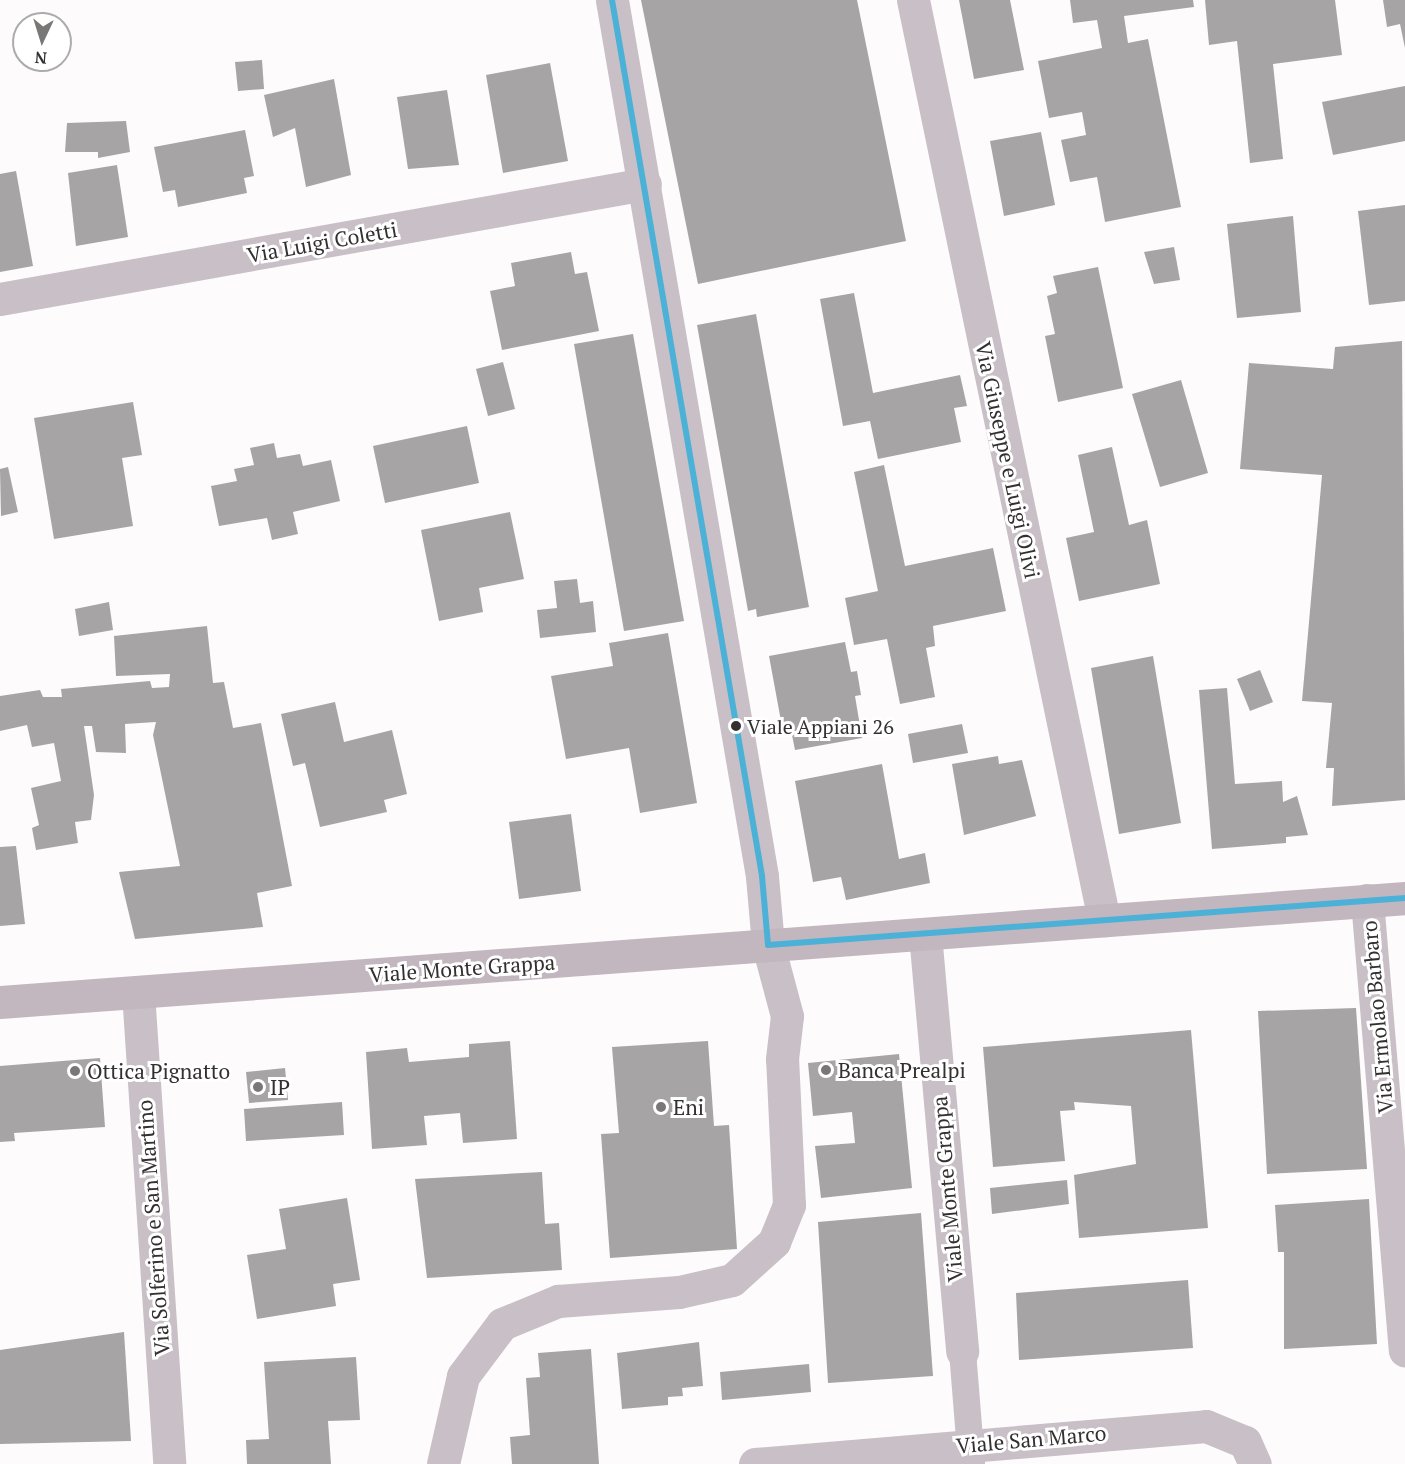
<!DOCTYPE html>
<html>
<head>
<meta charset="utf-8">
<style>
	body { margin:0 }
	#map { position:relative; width:1405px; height:1464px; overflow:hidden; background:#fdfbfc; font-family:"PT Serif",serif }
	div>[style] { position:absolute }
	.building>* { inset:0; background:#a7a4a5 }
	.pedestrian>* { height:27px; margin:-13.5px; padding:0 13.5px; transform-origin:13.5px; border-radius:13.5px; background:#c9bfc6 }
	.minor>* { height:33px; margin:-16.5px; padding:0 16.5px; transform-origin:16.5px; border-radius:16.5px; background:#c9bfc6 }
	.primary>* { height:33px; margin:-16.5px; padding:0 16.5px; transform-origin:16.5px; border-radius:16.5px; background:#c2b6bf }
	.bus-1>* { height:6px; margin:-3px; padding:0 3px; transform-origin:3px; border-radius:3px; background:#4cb1d7 }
	.dots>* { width:16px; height:16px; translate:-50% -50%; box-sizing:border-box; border:3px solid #fff; border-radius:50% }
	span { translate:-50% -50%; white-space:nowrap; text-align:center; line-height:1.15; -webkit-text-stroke:6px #fff; paint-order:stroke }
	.bus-label { font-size:20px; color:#333030 }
	.left { translate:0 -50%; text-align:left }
	.street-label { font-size:21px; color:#333030 }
	.poi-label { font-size:21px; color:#333030 }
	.north { position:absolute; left:12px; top:12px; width:60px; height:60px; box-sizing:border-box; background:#fff; border:2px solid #adacac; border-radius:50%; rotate:184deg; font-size:16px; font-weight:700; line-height:24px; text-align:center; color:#333030 }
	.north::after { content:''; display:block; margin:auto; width:21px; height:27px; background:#7a7777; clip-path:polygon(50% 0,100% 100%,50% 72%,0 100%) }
</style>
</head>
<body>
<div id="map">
	<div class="building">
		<div style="clip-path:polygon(641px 0,857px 0,906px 241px,698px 284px)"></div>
		<div style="clip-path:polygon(959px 0,1010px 0,1024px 70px,974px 79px)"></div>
		<div style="clip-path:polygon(1070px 0,1193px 0,1194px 7px,1124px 16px,1128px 43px,1148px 39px,1181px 207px,1105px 222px,1097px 177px,1070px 182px,1061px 140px,1086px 135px,1082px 112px,1049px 118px,1038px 61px,1102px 48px,1097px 20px,1073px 23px)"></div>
		<div style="clip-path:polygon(1205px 0,1335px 0,1342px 55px,1273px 64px,1283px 159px,1250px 163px,1237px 41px,1209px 45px)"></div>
		<div style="clip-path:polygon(1383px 0,1405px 0,1405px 48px,1400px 24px,1387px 27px)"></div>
		<div style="clip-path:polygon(262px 60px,264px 89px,238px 91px,235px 62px)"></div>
		<div style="clip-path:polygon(550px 63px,568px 161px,503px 173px,486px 75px)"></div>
		<div style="clip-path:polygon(334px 79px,351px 175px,306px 187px,295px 128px,273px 137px,264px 95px)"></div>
		<div style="clip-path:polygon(1405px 86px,1405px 141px,1333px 155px,1322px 102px)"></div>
		<div style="clip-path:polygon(447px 90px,459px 165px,408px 169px,397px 97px)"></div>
		<div style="clip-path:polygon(126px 121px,130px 152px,98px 158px,98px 152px,65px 152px,67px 123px)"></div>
		<div style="clip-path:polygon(245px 130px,254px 176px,244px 178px,247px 193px,178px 207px,175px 190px,163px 192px,154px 147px)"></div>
		<div style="clip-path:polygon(1041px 132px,1055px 205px,1004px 216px,990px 141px)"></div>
		<div style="clip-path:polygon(117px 165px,128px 237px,76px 246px,68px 173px)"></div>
		<div style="clip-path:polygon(16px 171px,33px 266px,0 272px,0 174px)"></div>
		<div style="clip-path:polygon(1405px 205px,1405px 301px,1369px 305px,1358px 211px)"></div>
		<div style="clip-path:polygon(1293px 216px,1301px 312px,1237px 318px,1227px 224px)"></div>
		<div style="clip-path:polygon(1174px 247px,1180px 280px,1154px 284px,1144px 252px)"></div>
		<div style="clip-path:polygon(571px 252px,575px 274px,587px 272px,599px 331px,502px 350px,490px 291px,515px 286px,511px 263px)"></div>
		<div style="clip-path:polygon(1098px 267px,1123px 388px,1058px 402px,1045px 336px,1055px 334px,1047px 296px,1057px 293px,1053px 276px)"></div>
		<div style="clip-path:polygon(854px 293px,873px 393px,960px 375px,967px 406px,954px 408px,961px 442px,878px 459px,870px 421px,843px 426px,820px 299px)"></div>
		<div style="clip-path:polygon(756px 314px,809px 607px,757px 617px,756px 609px,748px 611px,697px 325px)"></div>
		<div style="clip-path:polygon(633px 334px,684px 621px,624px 631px,574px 344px)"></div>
		<div style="clip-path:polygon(1402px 341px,1405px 800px,1332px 806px,1334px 768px,1326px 768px,1332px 703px,1302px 701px,1322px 475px,1240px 469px,1249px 363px,1333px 369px,1335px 347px)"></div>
		<div style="clip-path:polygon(503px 362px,515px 409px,488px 416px,476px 369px)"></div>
		<div style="clip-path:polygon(1181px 380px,1208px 473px,1160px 487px,1132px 394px)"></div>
		<div style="clip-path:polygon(133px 402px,142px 455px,122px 458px,133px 526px,54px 539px,34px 418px)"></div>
		<div style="clip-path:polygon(467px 426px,479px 483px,385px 503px,373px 446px)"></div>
		<div style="clip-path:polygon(274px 443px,277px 458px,300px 454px,303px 466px,331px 460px,340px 501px,293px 512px,298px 534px,272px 540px,267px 518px,219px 526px,211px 486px,237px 481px,234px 469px,254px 465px,250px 448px)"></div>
		<div style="clip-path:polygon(1112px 447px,1129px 525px,1147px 520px,1160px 584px,1079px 601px,1066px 538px,1094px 532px,1078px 455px)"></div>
		<div style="clip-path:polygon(884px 465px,905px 566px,993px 548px,1006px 611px,933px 626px,935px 646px,926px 648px,935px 697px,900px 704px,887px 639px,854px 645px,845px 598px,878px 591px,854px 472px)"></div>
		<div style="clip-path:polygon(8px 467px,18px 512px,1px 516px,0 469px)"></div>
		<div style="clip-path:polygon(510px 512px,524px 579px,479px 588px,483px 612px,439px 621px,421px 530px)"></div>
		<div style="clip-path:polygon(577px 579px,580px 603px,593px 601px,596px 632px,540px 638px,537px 610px,557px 608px,554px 581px)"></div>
		<div style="clip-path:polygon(109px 602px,113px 630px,79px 636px,75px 609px)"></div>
		<div style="clip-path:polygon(207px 626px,213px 683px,224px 682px,233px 728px,261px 723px,292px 886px,257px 893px,263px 927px,135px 939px,119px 872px,180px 866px,153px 735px,156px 722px,125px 724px,126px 753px,96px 752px,92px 726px,84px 726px,94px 795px,91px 820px,75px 822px,78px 843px,36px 850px,32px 828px,39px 825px,31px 788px,61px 781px,54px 743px,32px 747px,27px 725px,0 731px,0 696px,40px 690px,43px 697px,62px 697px,61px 689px,150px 681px,152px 688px,169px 687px,170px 674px,116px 676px,114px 636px)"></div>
		<div style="clip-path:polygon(668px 633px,697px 803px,640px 813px,629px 748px,566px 759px,551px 676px,613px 666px,609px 643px)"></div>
		<div style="clip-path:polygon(845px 642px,851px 672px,857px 671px,861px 695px,855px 696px,862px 738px,795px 750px,790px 725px,781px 721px,769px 656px)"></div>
		<div style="clip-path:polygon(1153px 656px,1181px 823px,1119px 834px,1091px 668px)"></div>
		<div style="clip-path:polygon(1260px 670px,1273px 702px,1250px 711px,1237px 679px)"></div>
		<div style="clip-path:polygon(1227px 688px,1235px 784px,1282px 781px,1283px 802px,1297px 796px,1308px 835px,1286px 837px,1286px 843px,1212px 849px,1199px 690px)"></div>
		<div style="clip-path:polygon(335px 702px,344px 742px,392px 730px,407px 794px,384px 800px,387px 812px,320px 827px,305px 763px,293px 766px,281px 714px)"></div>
		<div style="clip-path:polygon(962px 724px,968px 753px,913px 763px,908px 734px)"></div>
		<div style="clip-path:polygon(998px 756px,999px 764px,1022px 760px,1036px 816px,964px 835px,952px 764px)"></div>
		<div style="clip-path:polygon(882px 764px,899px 859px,925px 853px,930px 883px,846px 900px,841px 877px,813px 882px,795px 781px)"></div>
		<div style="clip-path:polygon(571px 814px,581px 891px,519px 899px,509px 822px)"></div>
		<div style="clip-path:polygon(16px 846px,25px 924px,0 926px,0 847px)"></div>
		<div style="clip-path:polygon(1356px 1008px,1367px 1169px,1267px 1174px,1258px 1011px)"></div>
		<div style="clip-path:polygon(1191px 1030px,1208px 1228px,1079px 1238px,1074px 1175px,1136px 1164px,1131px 1106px,1074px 1102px,1075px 1110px,1060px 1111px,1065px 1161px,993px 1167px,983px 1047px)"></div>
		<div style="clip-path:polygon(510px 1041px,517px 1139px,463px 1143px,460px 1113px,424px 1116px,427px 1145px,372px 1149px,366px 1052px,407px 1048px,409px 1062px,469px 1057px,469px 1044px)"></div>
		<div style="clip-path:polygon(708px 1041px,714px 1126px,729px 1125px,737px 1249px,610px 1258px,601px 1134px,619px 1133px,612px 1047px)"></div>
		<div style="clip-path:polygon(899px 1054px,912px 1188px,821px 1198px,815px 1146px,855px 1143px,852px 1112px,813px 1116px,808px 1063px)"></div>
		<div style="clip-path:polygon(100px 1058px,105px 1127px,14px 1133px,15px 1141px,0 1142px,0 1066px)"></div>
		<div style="clip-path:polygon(285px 1068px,288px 1100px,249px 1103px,246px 1072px)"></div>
		<div style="clip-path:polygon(342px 1102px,344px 1135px,246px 1141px,244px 1109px)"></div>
		<div style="clip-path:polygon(542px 1172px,545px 1224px,559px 1223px,562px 1270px,427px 1278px,415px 1179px)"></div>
		<div style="clip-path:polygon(1067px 1180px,1069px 1204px,992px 1214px,990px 1188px)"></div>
		<div style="clip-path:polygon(347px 1198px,360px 1280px,333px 1284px,336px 1306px,257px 1319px,247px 1255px,286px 1249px,279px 1209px)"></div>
		<div style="clip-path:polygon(1369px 1199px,1377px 1344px,1284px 1349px,1284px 1252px,1278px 1252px,1275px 1205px)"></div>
		<div style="clip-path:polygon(921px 1213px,933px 1376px,828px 1383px,818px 1222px)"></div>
		<div style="clip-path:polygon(1188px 1280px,1193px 1348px,1019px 1360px,1016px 1293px)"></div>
		<div style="clip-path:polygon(124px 1332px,131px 1441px,0 1444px,0 1350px)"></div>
		<div style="clip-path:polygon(699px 1342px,703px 1386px,682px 1388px,683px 1396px,668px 1397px,668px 1405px,622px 1409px,617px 1353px)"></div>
		<div style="clip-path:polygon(591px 1349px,599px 1464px,512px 1464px,510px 1437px,530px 1435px,526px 1378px,540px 1377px,538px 1353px)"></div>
		<div style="clip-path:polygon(356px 1357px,360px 1420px,328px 1421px,331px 1464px,247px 1464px,246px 1440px,269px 1439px,264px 1362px)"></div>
		<div style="clip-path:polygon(809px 1364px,811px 1392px,722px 1400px,720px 1372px)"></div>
	</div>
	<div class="pedestrian">
		<div style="left:962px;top:1351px;width:113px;rotate:85.4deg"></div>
	</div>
	<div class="minor">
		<div style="left:913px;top:0;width:940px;rotate:78.27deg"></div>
		<div style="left:0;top:299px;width:655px;rotate:-10.11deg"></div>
		<div style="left:1367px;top:900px;width:452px;rotate:85.2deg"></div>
		<div style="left:925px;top:934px;width:419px;rotate:84.9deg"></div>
		<div style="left:138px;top:992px;width:473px;rotate:86.2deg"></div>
		<div style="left:443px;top:1464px;width:90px;rotate:-77.2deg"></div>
		<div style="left:463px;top:1376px;width:65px;rotate:-53.1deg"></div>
		<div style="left:502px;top:1324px;width:61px;rotate:-22.3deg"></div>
		<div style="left:558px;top:1301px;width:121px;rotate:-4.3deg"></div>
		<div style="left:679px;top:1292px;width:54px;rotate:-12.8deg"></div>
		<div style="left:732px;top:1280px;width:57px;rotate:-42.1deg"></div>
		<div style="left:774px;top:1242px;width:40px;rotate:-68deg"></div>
		<div style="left:789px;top:1205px;width:146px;rotate:-92.7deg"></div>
		<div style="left:782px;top:1059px;width:43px;rotate:-83.4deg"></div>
		<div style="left:787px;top:1016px;width:73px;rotate:-105deg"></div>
		<div style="left:768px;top:945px;width:69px;rotate:-95deg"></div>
		<div style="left:762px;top:876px;width:889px;rotate:-99.72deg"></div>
		<div style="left:755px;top:1464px;width:453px;rotate:-4.8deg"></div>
		<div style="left:1206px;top:1426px;width:42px;rotate:22.3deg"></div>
		<div style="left:1245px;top:1442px;width:24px;rotate:66deg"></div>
	</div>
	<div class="primary">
		<div style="left:0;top:1002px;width:1409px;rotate:-4.23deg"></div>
	</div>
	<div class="bus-1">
		<div style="left:612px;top:0;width:889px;rotate:80.28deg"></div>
		<div style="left:762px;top:876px;width:69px;rotate:85deg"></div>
		<div style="left:768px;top:945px;width:639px;rotate:-4.22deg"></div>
	</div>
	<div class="dots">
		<div style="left:736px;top:726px;background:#333030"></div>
		<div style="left:826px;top:1070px;background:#7a7777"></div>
		<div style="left:75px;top:1071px;background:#7a7777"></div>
		<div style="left:258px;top:1087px;background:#7a7777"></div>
		<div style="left:661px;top:1107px;background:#7a7777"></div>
	</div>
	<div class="bus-label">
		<span class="left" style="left:747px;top:726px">Viale Appiani 26</span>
	</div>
	<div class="street-label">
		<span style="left:322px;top:242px;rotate:-10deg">Via Luigi Coletti</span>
		<span style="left:1008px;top:460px;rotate:78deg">Via Giuseppe e Luigi Olivi</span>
		<span style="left:462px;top:968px;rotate:-4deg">Viale Monte Grappa</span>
		<span style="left:1377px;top:1017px;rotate:-95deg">Via Ermolao Barbaro</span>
		<span style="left:947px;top:1189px;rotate:-95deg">Viale Monte Grappa</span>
		<span style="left:153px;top:1228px;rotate:-94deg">Via Solferino e San Martino</span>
		<span style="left:1031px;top:1439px;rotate:-5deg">Viale San Marco</span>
	</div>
	<div class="poi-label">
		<span class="left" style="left:838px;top:1070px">Banca Prealpi</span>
		<span class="left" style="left:87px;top:1071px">Ottica Pignatto</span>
		<span class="left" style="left:270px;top:1087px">IP</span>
		<span class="left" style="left:673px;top:1107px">Eni</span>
	</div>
	<div class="north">N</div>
</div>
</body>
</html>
